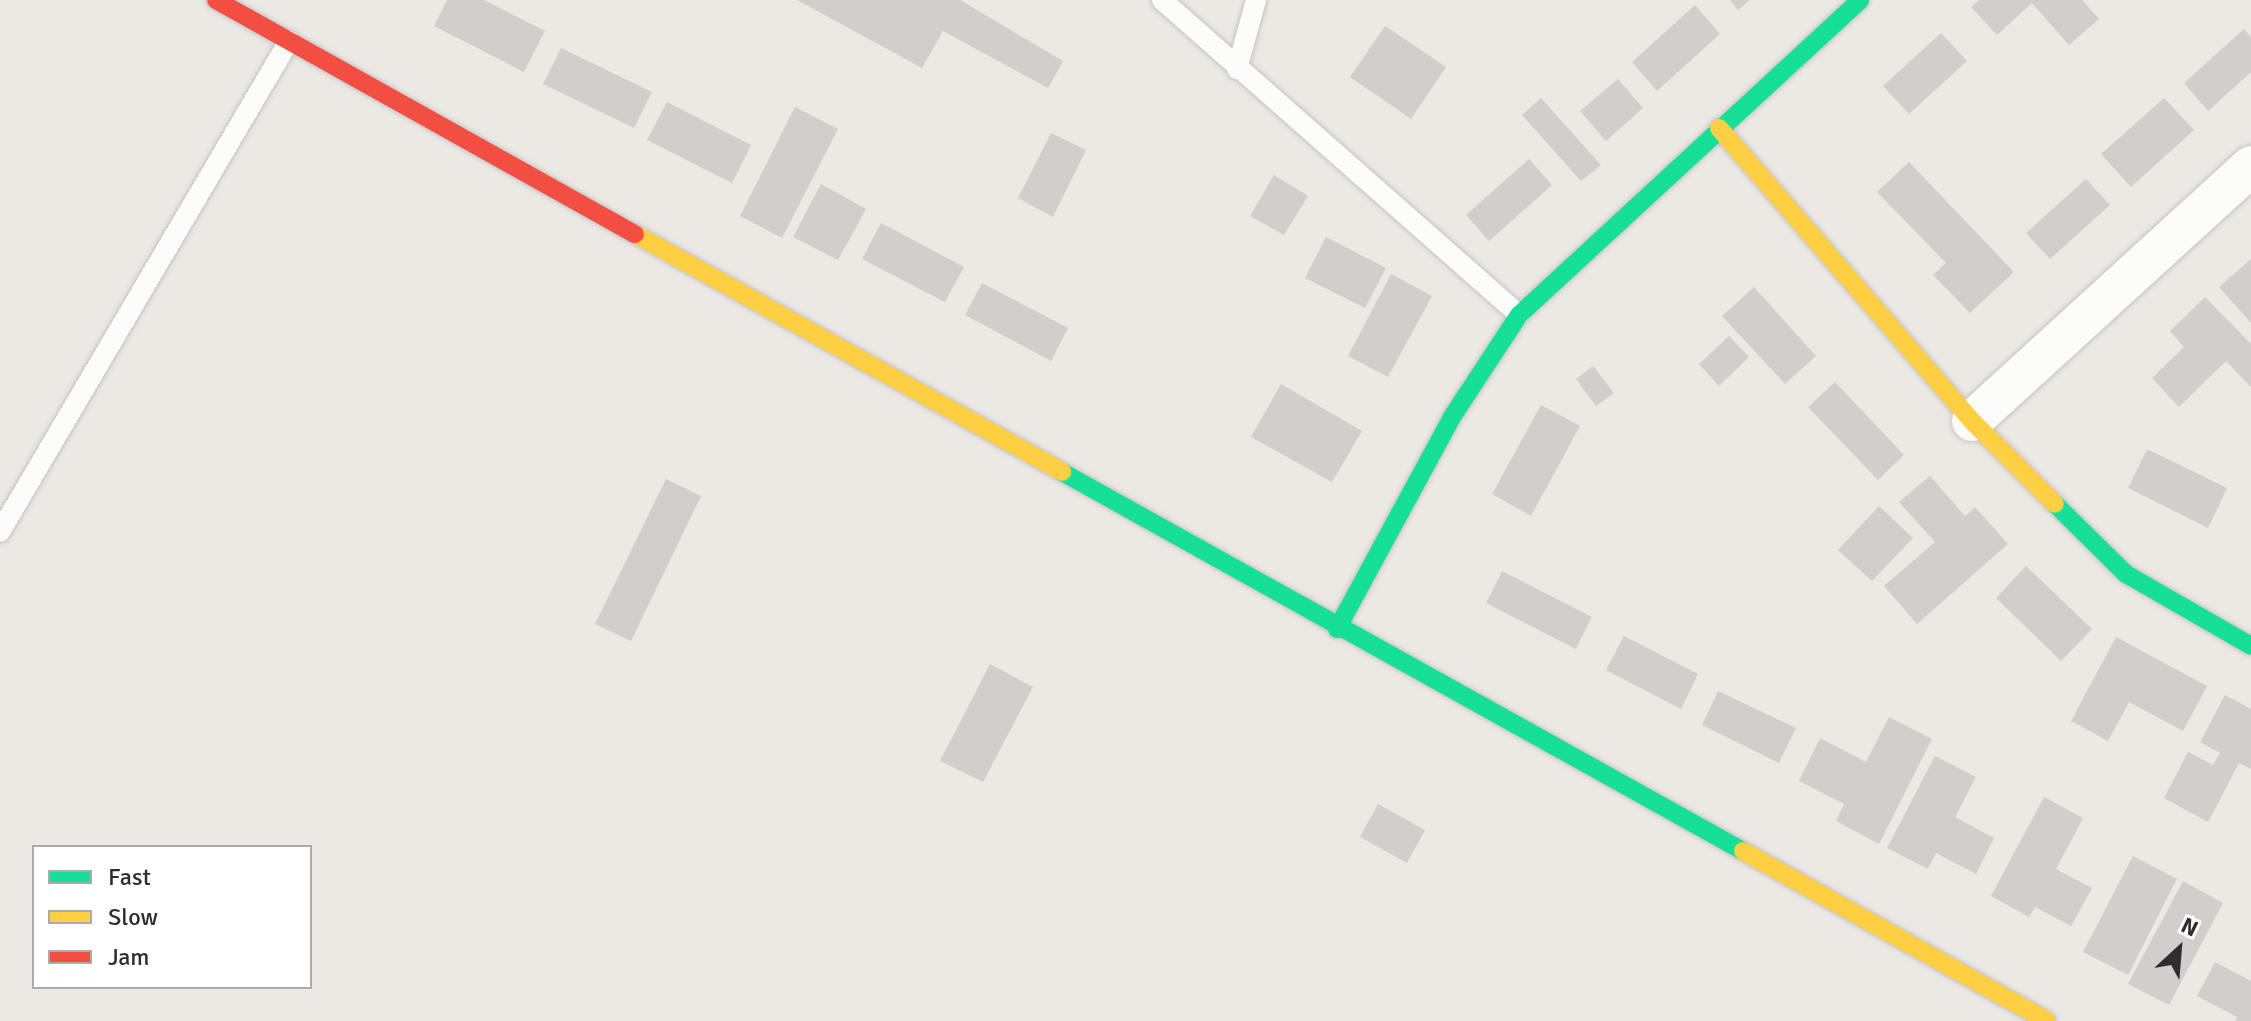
<!DOCTYPE html>
<html>
<head>
<meta charset="utf-8">
<style>
	body { margin:0 }
	#map { position:relative; width:2251px; height:1021px; overflow:hidden; background:#ece8e4; font-family:Signika,sans-serif }
	div>[style] { position:absolute }
	.building>* { inset:0; background:#d1cecb }
	.roads { filter:drop-shadow(0 0 2px #c5c4c5) drop-shadow(0 0 2px #c5c4c5) }
	.lane>* { height:20px; margin:-10px; padding:0 10px; transform-origin:10px; border-radius:10px; background:#fcfcfb }
	.street>* { height:40px; margin:-20px; padding:0 20px; transform-origin:20px; border-radius:20px; background:#fcfcfb }
	.fast>* { height:18px; margin:-9px; padding:0 9px; transform-origin:9px; border-radius:9px; background:#16e098 }
	.slow>* { height:18px; margin:-9px; padding:0 9px; transform-origin:9px; border-radius:9px; background:#ffcf43 }
	.jam>* { height:18px; margin:-9px; padding:0 9px; transform-origin:9px; border-radius:9px; background:#f24e42 }
	span { translate:-50% -50%; white-space:nowrap; text-align:center; line-height:1.15; -webkit-text-stroke:8px #fff; paint-order:stroke }
	.legend { position:absolute; left:32px; top:845px; width:280px; height:144px; box-sizing:border-box; background:#fff; border:2px solid #ababab; margin:0; padding:10px 14px; list-style:none; font-size:24px; color:#2e2e2e }
	.legend li { display:flex; align-items:center; gap:16px; height:40px }
	.legend b { width:40px; border:2px solid #ababab }
	.north { position:absolute; left:2139px; top:909px; width:80px; height:80px; -webkit-text-stroke:6px #fff; paint-order:stroke; rotate:26deg; font-size:22px; font-weight:700; line-height:32px; text-align:center; color:#2e2e2e }
	.north::after { content:''; display:block; margin:auto; width:28px; height:36px; background:#2e2e2e; clip-path:polygon(50% 0,100% 100%,50% 72%,0 100%) }
</style>
</head>
<body>
<div id="map">
	<div class="building">
		<div style="clip-path:polygon(447px 0,484px 0,545px 31px,524px 72px,434px 26px)"></div>
		<div style="clip-path:polygon(797px 0,960px 0,1063px 61px,1048px 88px,943px 31px,922px 68px)"></div>
		<div style="clip-path:polygon(1730px 0,1750px 0,1738px 10px)"></div>
		<div style="clip-path:polygon(1979px 0,2082px 0,2099px 19px,2069px 45px,2032px 3px,1997px 35px,1971px 7px)"></div>
		<div style="clip-path:polygon(1695px 5px,1720px 34px,1657px 91px,1632px 62px)"></div>
		<div style="clip-path:polygon(1385px 26px,1446px 67px,1411px 119px,1350px 77px)"></div>
		<div style="clip-path:polygon(2244px 29px,2251px 37px,2251px 72px,2208px 111px,2184px 83px)"></div>
		<div style="clip-path:polygon(1941px 33px,1967px 61px,1909px 114px,1883px 86px)"></div>
		<div style="clip-path:polygon(561px 48px,652px 92px,634px 128px,543px 84px)"></div>
		<div style="clip-path:polygon(1618px 79px,1643px 108px,1606px 141px,1580px 111px)"></div>
		<div style="clip-path:polygon(1541px 98px,1601px 165px,1581px 181px,1522px 115px)"></div>
		<div style="clip-path:polygon(2164px 98px,2194px 130px,2131px 187px,2101px 154px)"></div>
		<div style="clip-path:polygon(667px 102px,751px 145px,732px 183px,647px 140px)"></div>
		<div style="clip-path:polygon(795px 107px,838px 129px,782px 238px,740px 216px)"></div>
		<div style="clip-path:polygon(1051px 133px,1086px 150px,1053px 217px,1018px 198px)"></div>
		<div style="clip-path:polygon(1529px 159px,1552px 185px,1489px 241px,1466px 215px)"></div>
		<div style="clip-path:polygon(1909px 162px,2014px 272px,1970px 313px,1933px 275px,1946px 263px,1877px 192px)"></div>
		<div style="clip-path:polygon(1274px 175px,1308px 196px,1284px 235px,1250px 216px)"></div>
		<div style="clip-path:polygon(2086px 179px,2110px 205px,2050px 259px,2026px 233px)"></div>
		<div style="clip-path:polygon(821px 184px,866px 209px,838px 260px,793px 237px)"></div>
		<div style="clip-path:polygon(881px 223px,964px 267px,945px 302px,862px 259px)"></div>
		<div style="clip-path:polygon(1326px 237px,1386px 268px,1365px 308px,1305px 278px)"></div>
		<div style="clip-path:polygon(2251px 259px,2251px 323px,2219px 287px)"></div>
		<div style="clip-path:polygon(1391px 274px,1432px 296px,1388px 377px,1348px 356px)"></div>
		<div style="clip-path:polygon(982px 283px,1068px 328px,1051px 361px,965px 315px)"></div>
		<div style="clip-path:polygon(1754px 287px,1816px 356px,1785px 384px,1722px 316px)"></div>
		<div style="clip-path:polygon(2205px 297px,2251px 344px,2251px 387px,2226px 361px,2179px 407px,2152px 378px,2184px 347px,2170px 331px)"></div>
		<div style="clip-path:polygon(1729px 336px,1749px 357px,1719px 386px,1699px 364px)"></div>
		<div style="clip-path:polygon(1593px 366px,1614px 393px,1596px 406px,1576px 379px)"></div>
		<div style="clip-path:polygon(1835px 382px,1904px 455px,1878px 480px,1808px 407px)"></div>
		<div style="clip-path:polygon(1281px 384px,1362px 431px,1332px 482px,1251px 437px)"></div>
		<div style="clip-path:polygon(1541px 405px,1580px 426px,1531px 516px,1492px 494px)"></div>
		<div style="clip-path:polygon(2147px 449px,2227px 488px,2208px 528px,2128px 488px)"></div>
		<div style="clip-path:polygon(1930px 476px,1965px 516px,1975px 507px,2008px 544px,1917px 624px,1884px 586px,1935px 542px,1899px 502px)"></div>
		<div style="clip-path:polygon(666px 479px,701px 496px,631px 641px,595px 624px)"></div>
		<div style="clip-path:polygon(1879px 506px,1913px 538px,1872px 581px,1838px 550px)"></div>
		<div style="clip-path:polygon(2026px 566px,2092px 629px,2061px 661px,1996px 598px)"></div>
		<div style="clip-path:polygon(1502px 571px,1592px 617px,1576px 649px,1486px 603px)"></div>
		<div style="clip-path:polygon(1624px 636px,1698px 674px,1681px 709px,1606px 670px)"></div>
		<div style="clip-path:polygon(2116px 637px,2207px 686px,2183px 731px,2129px 702px,2108px 741px,2071px 721px)"></div>
		<div style="clip-path:polygon(990px 664px,1033px 687px,983px 782px,940px 761px)"></div>
		<div style="clip-path:polygon(1718px 691px,1796px 728px,1779px 763px,1702px 725px)"></div>
		<div style="clip-path:polygon(2225px 695px,2251px 709px,2251px 769px,2239px 763px,2208px 822px,2164px 798px,2188px 752px,2213px 765px,2220px 753px,2200px 742px)"></div>
		<div style="clip-path:polygon(1889px 717px,1932px 739px,1879px 844px,1836px 821px,1844px 804px,1799px 781px,1820px 738px,1866px 762px)"></div>
		<div style="clip-path:polygon(1935px 756px,1976px 777px,1955px 817px,1994px 838px,1976px 874px,1936px 853px,1928px 869px,1887px 848px)"></div>
		<div style="clip-path:polygon(2044px 797px,2083px 818px,2056px 869px,2092px 888px,2071px 926px,2035px 907px,2029px 917px,1991px 896px)"></div>
		<div style="clip-path:polygon(1378px 804px,1425px 830px,1407px 863px,1360px 837px)"></div>
		<div style="clip-path:polygon(2133px 856px,2177px 879px,2128px 975px,2083px 952px)"></div>
		<div style="clip-path:polygon(2183px 881px,2223px 903px,2169px 1005px,2128px 984px)"></div>
		<div style="clip-path:polygon(2215px 962px,2251px 981px,2251px 1021px,2235px 1021px,2237px 1017px,2197px 996px)"></div>
	</div>
	<div class="roads">
		<div class="lane">
			<div style="left:1162px;top:0;width:476px;rotate:41.4deg"></div>
			<div style="left:1237px;top:69px;width:72px;rotate:-74.6deg"></div>
			<div style="left:0;top:532px;width:570px;rotate:-59.52deg"></div>
		</div>
		<div class="street">
			<div style="left:1972px;top:421px;width:378px;rotate:-42.4deg"></div>
		</div>
		<div class="fast">
			<div style="left:1062px;top:472px;width:779px;rotate:29.1deg"></div>
			<div style="left:2055px;top:504px;width:100px;rotate:44.6deg"></div>
			<div style="left:2126px;top:574px;width:144px;rotate:29.9deg"></div>
			<div style="left:1337px;top:629px;width:241px;rotate:-61.5deg"></div>
			<div style="left:1452px;top:417px;width:122px;rotate:-56.7deg"></div>
			<div style="left:1519px;top:315px;width:464px;rotate:-42.7deg"></div>
		</div>
		<div class="slow">
			<div style="left:1719px;top:128px;width:387px;rotate:49.2deg"></div>
			<div style="left:1972px;top:421px;width:117px;rotate:45deg"></div>
			<div style="left:635px;top:234px;width:489px;rotate:29.1deg"></div>
			<div style="left:1743px;top:851px;width:348px;rotate:29.2deg"></div>
		</div>
		<div class="jam">
			<div style="left:216px;top:0;width:480px;rotate:29.2deg"></div>
		</div>
	</div>
	<ul class="legend">
	<li><b style="height:10px;background:#16e098"></b>Fast</li>
	<li><b style="height:10px;background:#ffcf43"></b>Slow</li>
	<li><b style="height:10px;background:#f24e42"></b>Jam</li>
	</ul>
	<div class="north">N</div>
</div>
</body>
</html>
